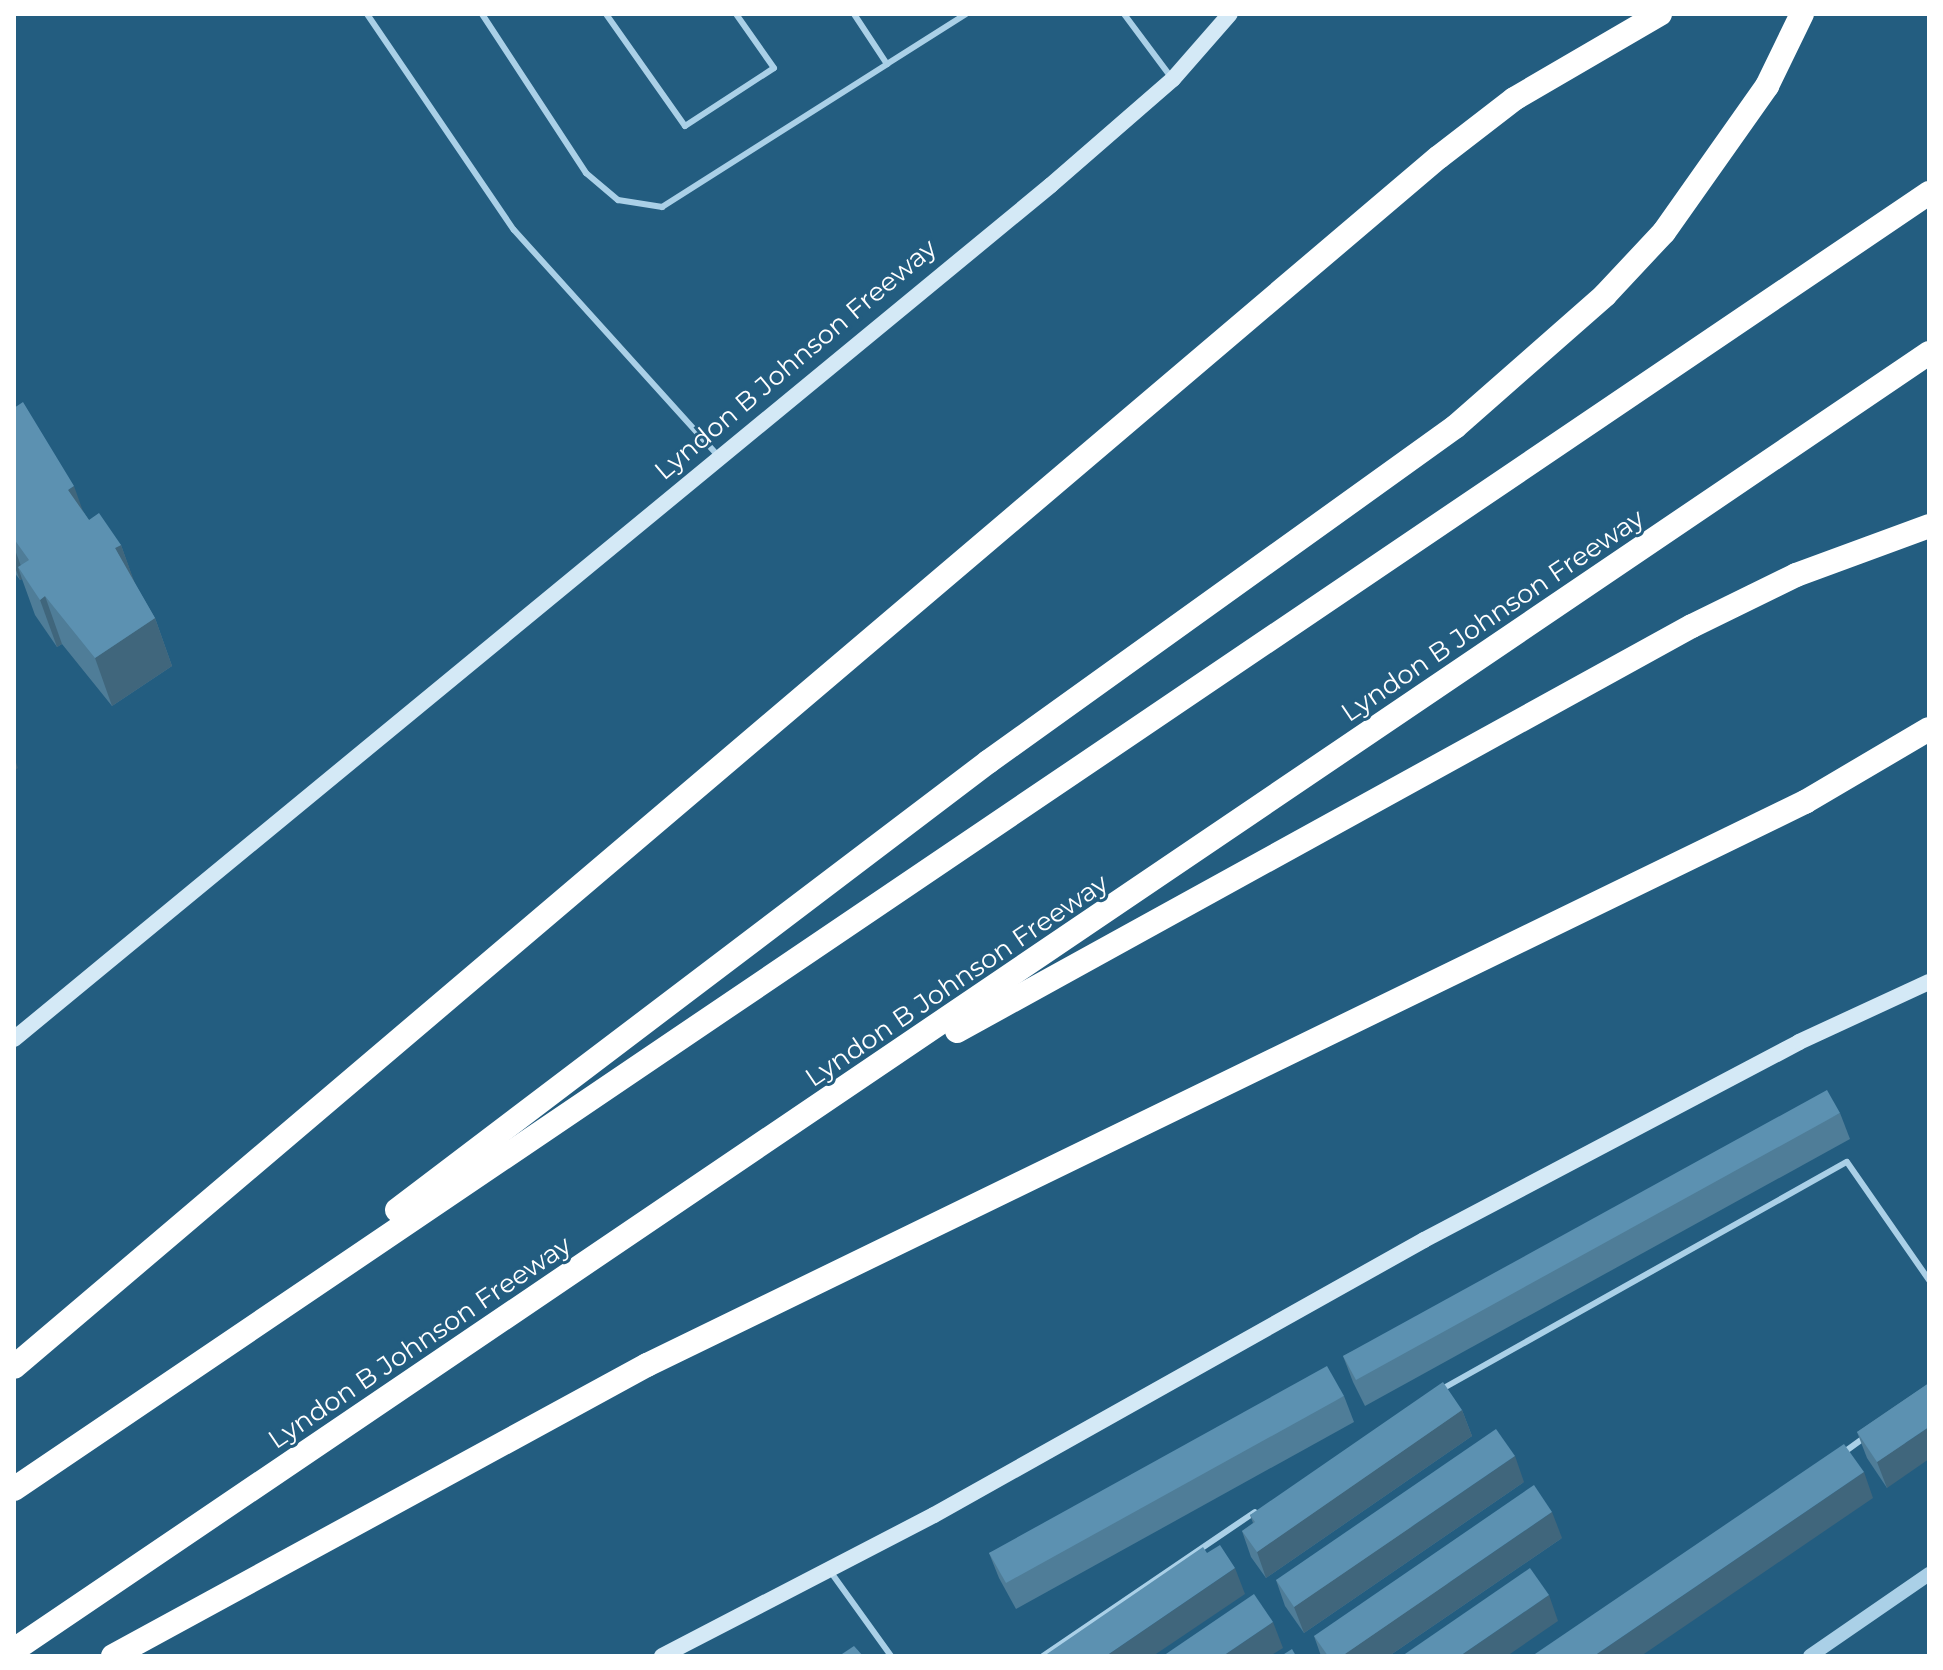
<!DOCTYPE html>
<html>
<head>
<meta charset="utf-8">
<style>
	body { margin:0 }
	#map { position:relative; width:1943px; height:1670px; overflow:hidden; background:#235d80; font-family:Montserrat,sans-serif }
	div>[style] { position:absolute }
	.service>* { height:6px; margin:-3px; padding:0 3px; transform-origin:3px; border-radius:3px; background:#aad0e7 }
	.tertiary>* { height:14px; margin:-7px; padding:0 7px; transform-origin:7px; border-radius:7px; background:#aad0e7 }
	.secondary>* { height:16px; margin:-8px; padding:0 8px; transform-origin:8px; border-radius:8px; background:#d4e9f6 }
	.motorway>* { height:24px; margin:-12px; padding:0 12px; transform-origin:12px; border-radius:12px; background:#fff }
	.wall>* { inset:0; background:#4f7d98 }
	.shaded-wall>* { inset:0; background:#40667c }
	.building>* { inset:0; background:#5c91b1 }
	span { translate:-50% -50%; white-space:nowrap; text-align:center; line-height:1.15; -webkit-text-stroke:6px #235d80; paint-order:stroke }
	.street-label { font-size:26px; color:#fff }
	.frame { position:absolute; inset:0; border:16px solid #fff; pointer-events:none }
</style>
</head>
<body>
<div id="map">
	<div class="service">
		<div style="left:367px;top:14px;width:261px;rotate:55.8deg"></div>
		<div style="left:514px;top:230px;width:304px;rotate:47.9deg"></div>
		<div style="left:482px;top:14px;width:190px;rotate:56.8deg"></div>
		<div style="left:586px;top:173px;width:42px;rotate:40.2deg"></div>
		<div style="left:618px;top:200px;width:45px;rotate:9deg"></div>
		<div style="left:662px;top:207px;width:267px;rotate:-32.4deg"></div>
		<div style="left:606px;top:14px;width:137px;rotate:54.8deg"></div>
		<div style="left:685px;top:126px;width:106px;rotate:-33.1deg"></div>
		<div style="left:774px;top:68px;width:66px;rotate:-125.1deg"></div>
		<div style="left:854px;top:14px;width:60px;rotate:56.6deg"></div>
		<div style="left:887px;top:64px;width:93px;rotate:-32.3deg"></div>
		<div style="left:1124px;top:14px;width:79px;rotate:53.3deg"></div>
		<div style="left:1442px;top:1389px;width:464px;rotate:-29.3deg"></div>
		<div style="left:1847px;top:1162px;width:144px;rotate:55.2deg"></div>
		<div style="left:1843px;top:1453px;width:29px;rotate:-36deg"></div>
		<div style="left:830px;top:1571px;width:105px;rotate:54.3deg"></div>
		<div style="left:1043px;top:1656px;width:256px;rotate:-34.2deg"></div>
	</div>
	<div class="tertiary">
		<div style="left:1810px;top:1656px;width:145px;rotate:-34.6deg"></div>
	</div>
	<div class="secondary">
		<div style="left:14px;top:1039px;width:1343px;rotate:-39.47deg"></div>
		<div style="left:1051px;top:185px;width:162px;rotate:-41deg"></div>
		<div style="left:1173px;top:79px;width:86px;rotate:-48.8deg"></div>
		<div style="left:662px;top:1656px;width:306px;rotate:-27.4deg"></div>
		<div style="left:934px;top:1515px;width:562px;rotate:-29.3deg"></div>
		<div style="left:1424px;top:1240px;width:424px;rotate:-27.8deg"></div>
		<div style="left:1799px;top:1042px;width:143px;rotate:-24.8deg"></div>
	</div>
	<div class="motorway">
		<div style="left:957px;top:1031px;width:839px;rotate:-28.86deg"></div>
		<div style="left:1692px;top:626px;width:116px;rotate:-26.1deg"></div>
		<div style="left:1796px;top:575px;width:142px;rotate:-20.2deg"></div>
		<div style="left:397px;top:1210px;width:742px;rotate:-37.16deg"></div>
		<div style="left:988px;top:762px;width:575px;rotate:-35.65deg"></div>
		<div style="left:1455px;top:427px;width:200px;rotate:-41.3deg"></div>
		<div style="left:1605px;top:295px;width:86px;rotate:-46.9deg"></div>
		<div style="left:1664px;top:232px;width:179px;rotate:-54.8deg"></div>
		<div style="left:1767px;top:86px;width:80px;rotate:-64.1deg"></div>
		<div style="left:14px;top:1367px;width:1869px;rotate:-40.34deg"></div>
		<div style="left:1439px;top:157px;width:95px;rotate:-37.7deg"></div>
		<div style="left:1514px;top:99px;width:169px;rotate:-30.2deg"></div>
		<div style="left:14px;top:1489px;width:2312px;rotate:-34.09deg"></div>
		<div style="left:14px;top:1650px;width:2313px;rotate:-34.11deg"></div>
		<div style="left:113px;top:1656px;width:608px;rotate:-28.59deg"></div>
		<div style="left:647px;top:1365px;width:1288px;rotate:-25.93deg"></div>
		<div style="left:1805px;top:802px;width:144px;rotate:-30.5deg"></div>
	</div>
	<div class="wall">
		<div style="clip-path:polygon(14px 408px,89px 520px,121px 545px,134px 582px,155px 618px,172px 666px,112px 706px,62px 644px,57px 647px,35px 615px,22px 579px,20px 580px,14px 572px)"></div>
		<div style="clip-path:polygon(1840px 1113px,1850px 1139px,1365px 1406px,1353px 1382px,1343px 1356px)"></div>
		<div style="clip-path:polygon(1929px 1383px,1887px 1488px,1867px 1458px,1857px 1432px)"></div>
		<div style="clip-path:polygon(1344px 1396px,1354px 1422px,1016px 1609px,999px 1578px,989px 1553px)"></div>
		<div style="clip-path:polygon(1462px 1410px,1472px 1436px,1266px 1578px,1251px 1557px,1242px 1531px,1253px 1523px,1250px 1515px)"></div>
		<div style="clip-path:polygon(1524px 1482px,1304px 1633px,1285px 1606px,1276px 1580px)"></div>
		<div style="clip-path:polygon(1562px 1538px,1389px 1656px,1321px 1656px,1314px 1636px)"></div>
	</div>
	<div class="shaded-wall">
		<div style="clip-path:polygon(74px 486px,91px 534px,68px 490px)"></div>
		<div style="clip-path:polygon(121px 545px,138px 592px,115px 548px)"></div>
		<div style="clip-path:polygon(14px 547px,25px 577px,18px 567px,22px 579px,20px 580px,14px 565px)"></div>
		<div style="clip-path:polygon(45px 596px,62px 644px,57px 647px,40px 600px)"></div>
		<div style="clip-path:polygon(155px 618px,172px 666px,112px 706px,95px 658px)"></div>
		<div style="clip-path:polygon(14px 757px,18px 768px,14px 771px)"></div>
		<div style="clip-path:polygon(1462px 1410px,1472px 1436px,1266px 1578px,1257px 1552px)"></div>
		<div style="clip-path:polygon(1929px 1427px,1929px 1459px,1887px 1488px,1877px 1462px)"></div>
		<div style="clip-path:polygon(1515px 1456px,1524px 1482px,1304px 1633px,1294px 1607px)"></div>
		<div style="clip-path:polygon(1864px 1472px,1873px 1498px,1641px 1656px,1594px 1656px)"></div>
		<div style="clip-path:polygon(1552px 1512px,1562px 1538px,1389px 1656px,1342px 1656px)"></div>
		<div style="clip-path:polygon(1235px 1568px,1245px 1594px,1153px 1656px,1106px 1656px)"></div>
		<div style="clip-path:polygon(1549px 1595px,1558px 1621px,1507px 1656px,1460px 1656px)"></div>
		<div style="clip-path:polygon(1273px 1622px,1283px 1648px,1270px 1656px,1223px 1656px)"></div>
	</div>
	<div class="building">
		<div style="clip-path:polygon(23px 402px,74px 486px,68px 490px,89px 520px,99px 513px,121px 545px,115px 548px,155px 618px,95px 658px,45px 596px,40px 600px,18px 567px,29px 560px,14px 539px,14px 408px)"></div>
		<div style="clip-path:polygon(1827px 1090px,1840px 1113px,1356px 1380px,1343px 1356px)"></div>
		<div style="clip-path:polygon(1327px 1366px,1344px 1396px,1006px 1583px,989px 1553px)"></div>
		<div style="clip-path:polygon(1443px 1382px,1462px 1410px,1257px 1552px,1242px 1531px,1255px 1522px,1250px 1515px)"></div>
		<div style="clip-path:polygon(1929px 1383px,1929px 1427px,1877px 1462px,1857px 1432px)"></div>
		<div style="clip-path:polygon(1496px 1429px,1515px 1456px,1294px 1607px,1276px 1580px)"></div>
		<div style="clip-path:polygon(1844px 1444px,1864px 1472px,1594px 1656px,1532px 1656px)"></div>
		<div style="clip-path:polygon(1534px 1485px,1552px 1512px,1342px 1656px,1328px 1656px,1314px 1636px)"></div>
		<div style="clip-path:polygon(1220px 1545px,1235px 1568px,1106px 1656px,1044px 1656px,1203px 1547px,1207px 1553px)"></div>
		<div style="clip-path:polygon(1530px 1568px,1549px 1595px,1460px 1656px,1402px 1656px)"></div>
		<div style="clip-path:polygon(1254px 1594px,1273px 1622px,1223px 1656px,1163px 1656px)"></div>
		<div style="clip-path:polygon(854px 1646px,863px 1656px,839px 1656px)"></div>
		<div style="clip-path:polygon(1292px 1649px,1296px 1656px,1281px 1656px)"></div>
	</div>
	<div class="street-label">
		<span style="left:796px;top:360px;rotate:-40deg">Lyndon B Johnson Freeway</span>
		<span style="left:1493px;top:616px;rotate:-34deg">Lyndon B Johnson Freeway</span>
		<span style="left:957px;top:981px;rotate:-34deg">Lyndon B Johnson Freeway</span>
		<span style="left:420px;top:1343px;rotate:-34deg">Lyndon B Johnson Freeway</span>
	</div>
	<div class="frame"></div>
</div>
</body>
</html>
